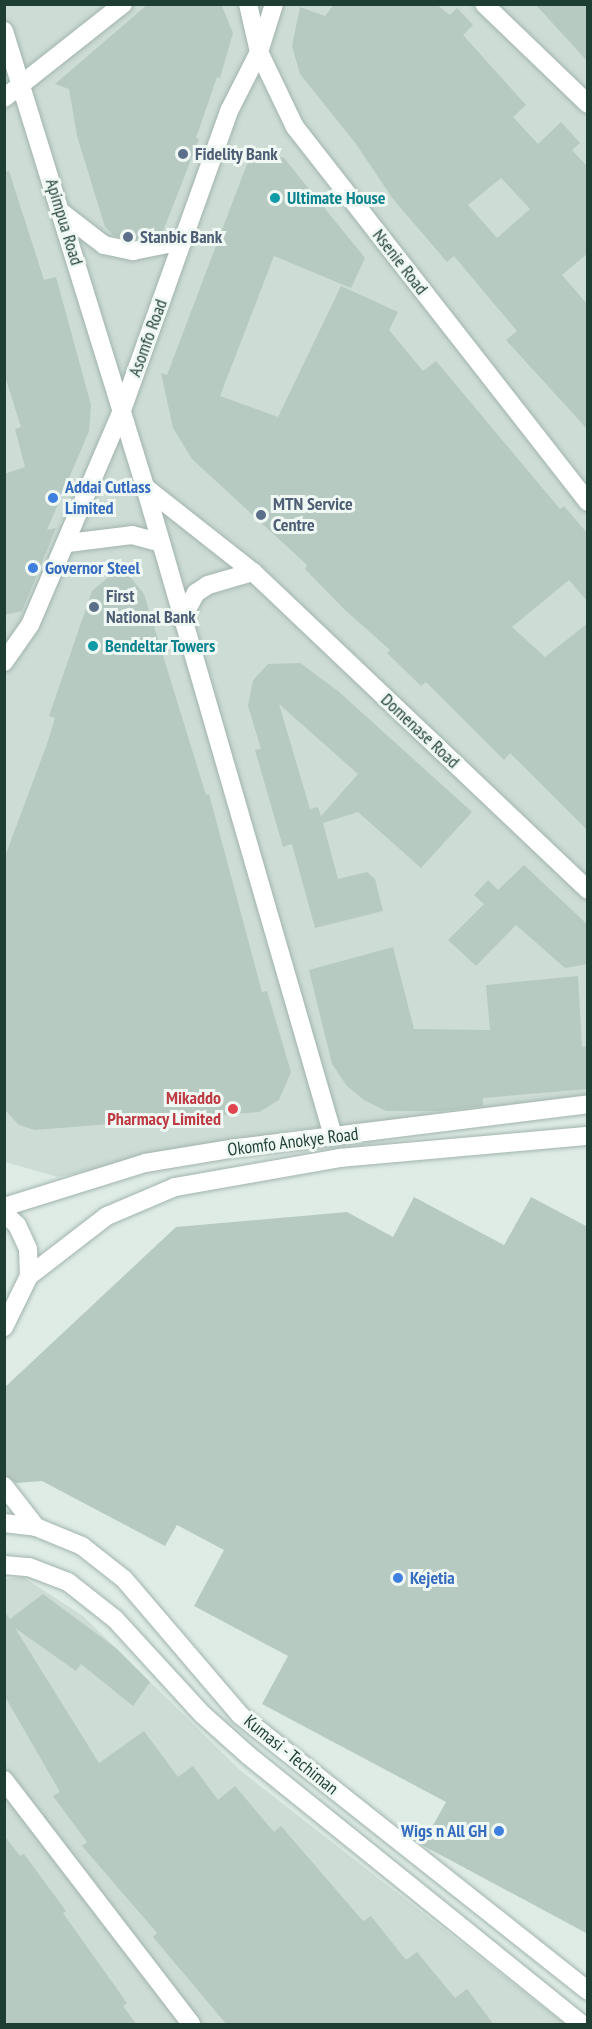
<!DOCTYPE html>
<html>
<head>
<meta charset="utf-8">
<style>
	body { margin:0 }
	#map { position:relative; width:592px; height:2029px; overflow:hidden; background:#dfece6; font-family:"PT Sans Narrow",sans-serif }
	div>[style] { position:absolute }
	.built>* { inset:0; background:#cddcd5 }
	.building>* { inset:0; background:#b7cac1 }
	.roads { filter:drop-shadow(0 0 2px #a1b4ad) drop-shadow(0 0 2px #a1b4ad) }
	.street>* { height:18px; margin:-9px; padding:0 9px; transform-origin:9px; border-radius:9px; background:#fff }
	.secondary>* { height:18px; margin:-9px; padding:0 9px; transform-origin:9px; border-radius:9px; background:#fff }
	.dots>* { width:16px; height:16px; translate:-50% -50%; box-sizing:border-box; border:3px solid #f0f8f4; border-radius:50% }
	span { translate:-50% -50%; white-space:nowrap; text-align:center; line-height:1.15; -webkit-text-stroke:6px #f0f8f4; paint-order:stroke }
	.service-label { font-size:18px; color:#4e5e75; font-weight:700 }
	.left { translate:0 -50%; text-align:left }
	.culture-label { font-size:18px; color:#0d838f; font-weight:700 }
	.street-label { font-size:18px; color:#1e3e34 }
	.shop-label { font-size:18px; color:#366cbe; font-weight:700 }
	.right { translate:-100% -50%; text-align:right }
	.health-label { font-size:18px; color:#be3a42; font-weight:700 }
	.frame { position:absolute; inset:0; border:6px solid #1e3e34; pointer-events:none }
</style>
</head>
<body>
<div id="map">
	<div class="built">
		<div style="clip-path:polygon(4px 5px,587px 5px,587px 1099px,452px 1118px,292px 1130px,58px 1177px,5px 1162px)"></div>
		<div style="clip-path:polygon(23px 1577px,83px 1616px,241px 1771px,565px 2024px,5px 2024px,4px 1579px)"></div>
	</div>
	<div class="building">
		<div style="clip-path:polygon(148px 4px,221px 4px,233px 33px,220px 78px,217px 77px,196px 138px,199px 139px,162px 234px,133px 240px,113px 235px,105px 227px,77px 136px,69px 89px,55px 84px)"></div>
		<div style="clip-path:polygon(evenodd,334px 4px,436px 4px,450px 15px,457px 8px,473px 25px,463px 35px,526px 105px,513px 117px,538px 144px,561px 122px,580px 143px,572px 150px,588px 167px,588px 253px,562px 275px,588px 305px,588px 430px,506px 340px,517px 331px,454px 256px,447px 262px,393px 199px,356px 144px,300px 74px,292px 46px,300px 7px,325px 16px,334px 4px,501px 178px,530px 209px,497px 238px,468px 205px,501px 178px)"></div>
		<div style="clip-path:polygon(535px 4px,588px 4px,588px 62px)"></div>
		<div style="clip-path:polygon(271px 154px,284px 158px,365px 258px,351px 288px,274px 256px,220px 396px,278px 417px,341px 286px,398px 312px,389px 330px,423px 371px,436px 361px,560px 509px,564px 506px,588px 534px,588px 602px,569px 580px,512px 627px,545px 657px,588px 623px,588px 831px,510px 753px,504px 760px,426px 682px,421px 686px,387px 653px,390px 650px,345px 610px,305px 569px,307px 565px,192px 459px,173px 428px,161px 373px,167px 375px,247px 164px)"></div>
		<div style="clip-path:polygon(9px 171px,44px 280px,56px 277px,91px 405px,89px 431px,47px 530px,56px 528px,22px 611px,4px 615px,4px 474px,25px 467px,15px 429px,21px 427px,4px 373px,4px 172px)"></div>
		<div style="clip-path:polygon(122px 574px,131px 578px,144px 594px,206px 795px,209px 794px,262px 992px,267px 991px,291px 1072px,279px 1100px,259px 1112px,35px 1130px,19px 1125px,4px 1109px,4px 859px,47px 744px,55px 718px,49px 716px,92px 591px,111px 575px)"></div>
		<div style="clip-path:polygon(evenodd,300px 663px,338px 691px,472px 812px,421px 868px,358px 812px,323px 823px,338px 879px,367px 872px,375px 879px,383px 911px,315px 928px,292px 844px,283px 847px,255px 750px,261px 749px,248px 706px,253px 680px,268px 664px,300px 663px,279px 704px,358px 774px,321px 816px,318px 807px,310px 809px,279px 704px)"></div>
		<div style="clip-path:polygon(524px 865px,588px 925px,588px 964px,565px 968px,516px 925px,476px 966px,448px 940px,484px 904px,474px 895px,488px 880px,498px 890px)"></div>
		<div style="clip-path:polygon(393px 947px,414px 1029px,490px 1030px,486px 985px,578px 976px,582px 1047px,588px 1046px,588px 1089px,483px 1098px,483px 1106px,440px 1111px,386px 1111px,364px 1100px,347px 1086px,332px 1064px,309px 970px)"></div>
		<div style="clip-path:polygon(414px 1197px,504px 1245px,531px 1197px,588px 1227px,588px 1934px,422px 1845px,446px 1802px,262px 1704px,288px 1656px,194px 1606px,224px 1550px,177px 1525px,165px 1546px,42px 1481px,16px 1483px,4px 1475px,4px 1388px,176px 1227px,347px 1212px,393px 1237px)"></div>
		<div style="clip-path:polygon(43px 1594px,116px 1648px,150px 1682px,133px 1706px,81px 1664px,76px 1671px,15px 1628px,99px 1763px,144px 1731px,178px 1777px,193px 1766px,218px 1800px,235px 1786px,274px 1832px,281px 1826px,363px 1921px,371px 1916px,406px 1960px,417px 1952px,455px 1998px,467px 1989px,494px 2025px,227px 2025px,153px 1937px,157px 1933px,82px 1846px,87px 1842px,53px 1796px,60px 1792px,4px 1695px,4px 1611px,10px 1619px)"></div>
		<div style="clip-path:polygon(4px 1835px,20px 1856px,24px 1854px,66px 1911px,63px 1913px,127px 2003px,123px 2006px,137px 2025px,9px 2025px,4px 2018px)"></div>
	</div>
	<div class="roads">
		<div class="street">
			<div style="left:248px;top:4px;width:49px;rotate:77.1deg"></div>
			<div style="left:259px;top:52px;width:83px;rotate:64.4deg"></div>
			<div style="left:295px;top:127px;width:476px;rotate:52deg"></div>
			<div style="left:484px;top:4px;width:144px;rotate:43.9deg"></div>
			<div style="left:4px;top:31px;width:477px;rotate:72.8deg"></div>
			<div style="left:145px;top:487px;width:676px;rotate:73.84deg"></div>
			<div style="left:61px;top:212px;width:54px;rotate:37.5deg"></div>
			<div style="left:104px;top:245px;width:30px;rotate:12deg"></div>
			<div style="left:133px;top:251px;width:51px;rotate:-11.3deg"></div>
			<div style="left:145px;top:487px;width:137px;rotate:38.2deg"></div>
			<div style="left:253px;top:572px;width:462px;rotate:43.5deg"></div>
			<div style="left:68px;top:543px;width:64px;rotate:-7.1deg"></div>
			<div style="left:132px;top:535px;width:28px;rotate:15deg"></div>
			<div style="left:182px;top:619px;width:30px;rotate:-62deg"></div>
			<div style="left:196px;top:593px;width:14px;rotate:-34deg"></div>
			<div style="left:208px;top:585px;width:47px;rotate:-16.1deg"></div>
			<div style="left:4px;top:662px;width:45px;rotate:-54.9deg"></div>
			<div style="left:30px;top:625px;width:231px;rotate:-66.8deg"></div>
			<div style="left:121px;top:413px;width:321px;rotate:-70.3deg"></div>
			<div style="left:229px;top:111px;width:66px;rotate:-63deg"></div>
			<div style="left:259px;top:52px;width:50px;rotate:-72.6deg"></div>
		</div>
		<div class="secondary">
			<div style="left:4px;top:98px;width:152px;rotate:-38.3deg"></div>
			<div style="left:4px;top:1207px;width:148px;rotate:-17.3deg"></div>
			<div style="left:145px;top:1163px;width:93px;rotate:-9.3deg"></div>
			<div style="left:237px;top:1148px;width:354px;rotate:-7.1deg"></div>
			<div style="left:4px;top:1213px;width:18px;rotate:43deg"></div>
			<div style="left:17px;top:1225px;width:26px;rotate:65deg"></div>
			<div style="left:28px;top:1249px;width:27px;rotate:88deg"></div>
			<div style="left:29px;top:1276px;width:57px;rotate:116.1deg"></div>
			<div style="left:29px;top:1276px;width:98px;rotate:-37.6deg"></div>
			<div style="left:107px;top:1216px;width:74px;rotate:-23.1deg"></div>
			<div style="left:175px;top:1187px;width:168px;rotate:-10deg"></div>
			<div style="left:340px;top:1158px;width:249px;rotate:-5.1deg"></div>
			<div style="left:4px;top:1486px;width:52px;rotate:52deg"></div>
			<div style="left:4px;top:1523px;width:32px;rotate:7deg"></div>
			<div style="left:36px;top:1527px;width:50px;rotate:22.4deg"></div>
			<div style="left:82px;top:1546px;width:53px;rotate:38.2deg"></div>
			<div style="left:124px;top:1579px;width:179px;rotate:49.5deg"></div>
			<div style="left:240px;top:1715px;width:444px;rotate:38.4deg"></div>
			<div style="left:4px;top:1565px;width:25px;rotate:5deg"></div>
			<div style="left:29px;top:1567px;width:42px;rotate:21deg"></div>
			<div style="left:68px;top:1582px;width:60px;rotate:38.2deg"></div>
			<div style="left:115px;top:1619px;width:129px;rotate:47.5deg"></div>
			<div style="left:202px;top:1714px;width:62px;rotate:41.7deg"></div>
			<div style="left:248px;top:1755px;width:428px;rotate:38.9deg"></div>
			<div style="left:4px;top:1780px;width:307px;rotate:52.5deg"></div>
		</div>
	</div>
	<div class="dots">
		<div style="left:183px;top:154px;background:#5c6f8a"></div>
		<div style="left:275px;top:198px;background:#0f9aa8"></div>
		<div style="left:128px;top:237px;background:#5c6f8a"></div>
		<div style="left:53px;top:498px;background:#3f7fe0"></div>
		<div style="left:261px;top:515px;background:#5c6f8a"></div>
		<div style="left:33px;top:568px;background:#3f7fe0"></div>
		<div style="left:94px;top:607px;background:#5c6f8a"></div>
		<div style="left:93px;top:646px;background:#0f9aa8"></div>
		<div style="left:233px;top:1109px;background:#e0444e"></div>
		<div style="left:398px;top:1578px;background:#3f7fe0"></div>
		<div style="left:499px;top:1831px;background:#3f7fe0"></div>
	</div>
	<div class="service-label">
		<span class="left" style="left:195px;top:154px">Fidelity Bank</span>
		<span class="left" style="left:140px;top:237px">Stanbic Bank</span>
		<span class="left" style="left:273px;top:515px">MTN Service<br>Centre</span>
		<span class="left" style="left:106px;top:607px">First<br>National Bank</span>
	</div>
	<div class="culture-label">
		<span class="left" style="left:287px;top:198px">Ultimate House</span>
		<span class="left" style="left:105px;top:646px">Bendeltar Towers</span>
	</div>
	<div class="street-label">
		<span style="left:64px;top:222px;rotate:73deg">Apimpua Road</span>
		<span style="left:400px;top:262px;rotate:52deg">Nsenie Road</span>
		<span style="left:148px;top:338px;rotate:-70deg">Asomfo Road</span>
		<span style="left:420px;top:731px;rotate:43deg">Domenase Road</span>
		<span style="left:293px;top:1142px;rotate:-7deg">Okomfo Anokye Road</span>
		<span style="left:291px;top:1755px;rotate:39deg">Kumasi - Techiman</span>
	</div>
	<div class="shop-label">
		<span class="left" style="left:65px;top:498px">Addai Cutlass<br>Limited</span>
		<span class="left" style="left:45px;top:568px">Governor Steel</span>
		<span class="left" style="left:410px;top:1578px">Kejetia</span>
		<span class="right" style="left:487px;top:1831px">Wigs n All GH</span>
	</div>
	<div class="health-label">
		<span class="right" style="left:221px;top:1109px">Mikaddo<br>Pharmacy Limited</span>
	</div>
	<div class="frame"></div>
</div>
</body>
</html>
